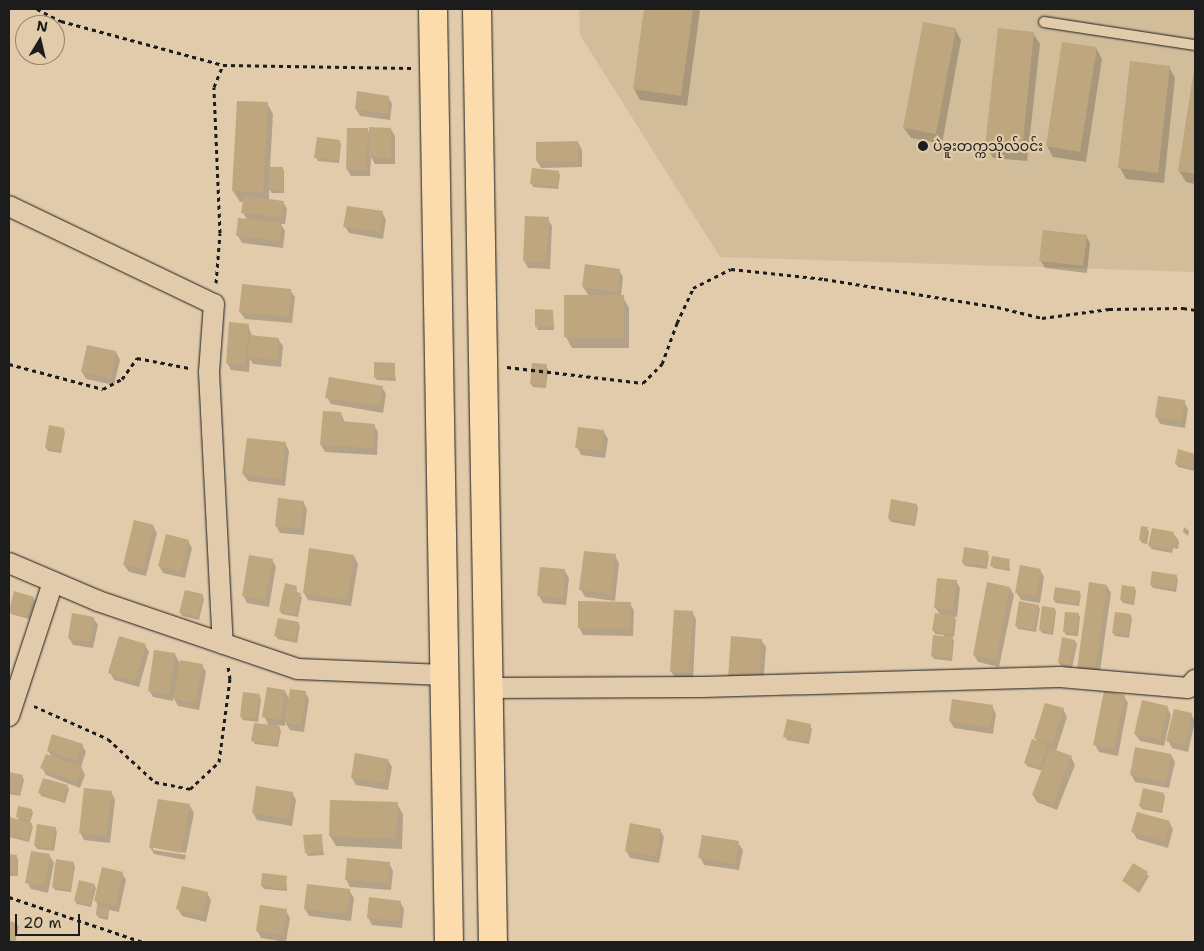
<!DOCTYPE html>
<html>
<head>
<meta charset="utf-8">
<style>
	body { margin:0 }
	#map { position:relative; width:1204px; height:951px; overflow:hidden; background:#e1cbaa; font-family:"Shantell Sans","Noto Sans Myanmar",sans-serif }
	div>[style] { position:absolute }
	.built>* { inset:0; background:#d2bd9a }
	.shadow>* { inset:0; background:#0003 }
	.building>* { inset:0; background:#bea67f }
	.path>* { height:3px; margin-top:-1.5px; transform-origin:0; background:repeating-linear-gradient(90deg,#1c1c1c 0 4px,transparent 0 8px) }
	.roads { filter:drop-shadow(0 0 1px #1c1c1c) drop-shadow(0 0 1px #1c1c1c) }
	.lane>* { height:10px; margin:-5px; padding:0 5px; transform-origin:5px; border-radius:5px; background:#e1cbaa }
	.street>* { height:20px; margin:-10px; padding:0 10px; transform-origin:10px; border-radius:10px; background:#e1cbaa }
	.highway>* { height:28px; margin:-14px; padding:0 14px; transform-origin:14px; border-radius:14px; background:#fcdcac }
	.dots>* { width:14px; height:14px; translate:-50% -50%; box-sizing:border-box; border:2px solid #e1cbaa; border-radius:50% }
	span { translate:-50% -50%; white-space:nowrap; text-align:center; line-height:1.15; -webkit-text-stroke:4.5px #e1cbaa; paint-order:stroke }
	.poi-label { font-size:14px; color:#1c1c1c }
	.left { translate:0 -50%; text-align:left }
	.frame { position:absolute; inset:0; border:10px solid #1c1c1c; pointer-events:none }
	.north { position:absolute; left:15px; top:15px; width:50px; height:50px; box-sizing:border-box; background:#e1cbaa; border:1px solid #928571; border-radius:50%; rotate:9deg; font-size:14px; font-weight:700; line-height:20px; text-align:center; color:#1c1c1c }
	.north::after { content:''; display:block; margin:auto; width:18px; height:22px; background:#1c1c1c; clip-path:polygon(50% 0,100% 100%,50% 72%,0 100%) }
	.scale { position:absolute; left:15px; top:914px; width:65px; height:22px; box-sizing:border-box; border:2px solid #1c1c1c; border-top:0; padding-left:6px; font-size:15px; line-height:18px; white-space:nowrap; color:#1c1c1c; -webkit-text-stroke:4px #e1cbaa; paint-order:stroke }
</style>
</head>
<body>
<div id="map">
	<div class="built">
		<div style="clip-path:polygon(579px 9px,1195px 9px,1195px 272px,720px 257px,580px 35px)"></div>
	</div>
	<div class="shadow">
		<div style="clip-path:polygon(645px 9px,698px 9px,700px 11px,687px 106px,640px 100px,634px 89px)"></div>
		<div style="clip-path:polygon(955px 29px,961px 40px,942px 144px,911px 138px,904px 128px)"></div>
		<div style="clip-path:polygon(1033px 33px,1040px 44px,1027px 161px,993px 158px,987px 147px)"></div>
		<div style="clip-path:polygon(1096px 48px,1102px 59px,1086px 162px,1053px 157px,1047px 146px)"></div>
		<div style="clip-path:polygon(1169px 67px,1175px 78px,1164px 183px,1126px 179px,1120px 168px)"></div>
		<div style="clip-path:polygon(1195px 71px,1195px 184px,1186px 182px,1179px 171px)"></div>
		<div style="clip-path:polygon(388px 97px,392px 104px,390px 120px,360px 116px,356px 109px)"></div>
		<div style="clip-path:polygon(267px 103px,273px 114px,270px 168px,282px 168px,284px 171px,284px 193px,272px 193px,269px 189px,269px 200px,283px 202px,287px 209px,285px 224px,281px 224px,285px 231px,283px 248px,242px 243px,238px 236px,247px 220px,243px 212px,244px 202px,240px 202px,233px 191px)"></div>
		<div style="clip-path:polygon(367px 129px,371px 135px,391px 129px,395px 136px,395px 164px,375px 164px,371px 157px,370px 176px,351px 176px,347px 169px)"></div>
		<div style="clip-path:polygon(339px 141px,341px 144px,339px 163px,318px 161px,316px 157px)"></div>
		<div style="clip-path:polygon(578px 142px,582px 150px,582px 167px,541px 168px,537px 161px)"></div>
		<div style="clip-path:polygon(558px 172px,560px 175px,558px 189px,533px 187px,532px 184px)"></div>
		<div style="clip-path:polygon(382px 212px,386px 220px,383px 239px,349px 233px,345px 226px)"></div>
		<div style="clip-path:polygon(526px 218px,548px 219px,552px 226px,550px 269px,528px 268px,524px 261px)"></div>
		<div style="clip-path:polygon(1086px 236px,1090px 243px,1087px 273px,1045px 268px,1041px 261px)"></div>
		<div style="clip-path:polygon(619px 270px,623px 277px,621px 297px,623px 297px,629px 308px,629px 348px,572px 348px,566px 337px,589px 296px,583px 287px)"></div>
		<div style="clip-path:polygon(290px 290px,295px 297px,292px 323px,245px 319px,240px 312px)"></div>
		<div style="clip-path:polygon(553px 311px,554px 330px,538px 330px,536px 326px)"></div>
		<div style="clip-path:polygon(248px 325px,252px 336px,278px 339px,283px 346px,281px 367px,253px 364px,250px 359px,249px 372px,231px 370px,227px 363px)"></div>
		<div style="clip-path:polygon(116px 352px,120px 360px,114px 385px,86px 379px,82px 372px)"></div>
		<div style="clip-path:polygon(394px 364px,396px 381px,377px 380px,375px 377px)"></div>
		<div style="clip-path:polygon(546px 366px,548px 369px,546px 388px,533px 387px,531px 384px)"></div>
		<div style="clip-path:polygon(382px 387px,386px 394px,383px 413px,331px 404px,327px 397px)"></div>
		<div style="clip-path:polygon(1184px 401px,1188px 409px,1185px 428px,1160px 424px,1156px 416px)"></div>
		<div style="clip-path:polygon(341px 413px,345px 423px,374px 425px,378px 432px,377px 455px,325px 452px,321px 445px)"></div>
		<div style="clip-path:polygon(63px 429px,65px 432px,61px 453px,48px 451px,46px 448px)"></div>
		<div style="clip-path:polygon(604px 432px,608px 439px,605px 458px,581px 455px,577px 447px)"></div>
		<div style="clip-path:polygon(285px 443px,289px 451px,285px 486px,248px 481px,243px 474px)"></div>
		<div style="clip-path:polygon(1179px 451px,1195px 455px,1195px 471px,1178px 467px,1176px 464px)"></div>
		<div style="clip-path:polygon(303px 502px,307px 509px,304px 535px,280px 533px,276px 526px)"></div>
		<div style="clip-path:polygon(916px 505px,918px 508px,915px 526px,891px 522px,889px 518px)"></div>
		<div style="clip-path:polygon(153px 526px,157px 533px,146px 576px,129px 572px,124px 565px)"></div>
		<div style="clip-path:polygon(1184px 527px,1189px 531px,1188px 536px,1183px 532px)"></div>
		<div style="clip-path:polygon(1147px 529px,1149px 532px,1147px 544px,1142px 543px,1140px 540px)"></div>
		<div style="clip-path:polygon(1173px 533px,1179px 542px,1178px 549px,1173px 548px,1172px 553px,1151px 549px,1150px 545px)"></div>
		<div style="clip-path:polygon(188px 541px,192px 548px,185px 578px,163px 573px,159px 566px)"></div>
		<div style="clip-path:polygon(585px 552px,615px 556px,619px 563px,615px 601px,585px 597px,581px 590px)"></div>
		<div style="clip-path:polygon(987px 552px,989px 556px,987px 569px,965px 566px,963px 563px)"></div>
		<div style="clip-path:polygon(354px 556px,358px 564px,351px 606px,308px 600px,304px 593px)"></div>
		<div style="clip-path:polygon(272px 560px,276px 567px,269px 607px,247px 603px,243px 595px)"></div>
		<div style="clip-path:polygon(1009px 560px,1010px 571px,993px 568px,992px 565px)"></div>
		<div style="clip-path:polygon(564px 570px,569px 578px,566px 605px,543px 603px,539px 596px)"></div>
		<div style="clip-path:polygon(1040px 570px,1044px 577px,1040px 603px,1021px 600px,1017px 593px)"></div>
		<div style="clip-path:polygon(1176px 576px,1178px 579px,1176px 592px,1153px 588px,1151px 585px)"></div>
		<div style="clip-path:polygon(956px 581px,960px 588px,957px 617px,954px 616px,956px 620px,954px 637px,951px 636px,954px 641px,952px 661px,934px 659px,932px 656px,944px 635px,935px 634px,934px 631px,940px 615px,935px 607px)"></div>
		<div style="clip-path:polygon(1107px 586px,1111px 593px,1099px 678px,1082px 675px)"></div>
		<div style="clip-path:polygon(296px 587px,297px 594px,302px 597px,298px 617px,282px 614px,280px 611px)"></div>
		<div style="clip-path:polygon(1010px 588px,1014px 595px,999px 667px,978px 662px,974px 655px)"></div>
		<div style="clip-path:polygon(1134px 588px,1136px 591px,1134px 605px,1123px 603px,1121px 600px)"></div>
		<div style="clip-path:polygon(1079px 592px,1081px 595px,1079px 606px,1056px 603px,1054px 600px)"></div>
		<div style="clip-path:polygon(202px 595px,204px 599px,199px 620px,182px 616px,181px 613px)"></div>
		<div style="clip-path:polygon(33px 598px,35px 601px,29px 619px,11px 614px,10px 611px)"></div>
		<div style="clip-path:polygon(630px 603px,634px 611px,633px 636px,583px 635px,579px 627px)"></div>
		<div style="clip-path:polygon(1038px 606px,1040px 609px,1036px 632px,1018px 629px,1016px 626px)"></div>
		<div style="clip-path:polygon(1043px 608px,1055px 609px,1056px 612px,1053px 635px,1042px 633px,1040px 630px)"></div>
		<div style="clip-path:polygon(692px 612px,696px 619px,693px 680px,675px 678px,671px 671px)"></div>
		<div style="clip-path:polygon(1078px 614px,1080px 617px,1078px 636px,1066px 635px,1064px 631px)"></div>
		<div style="clip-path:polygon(1130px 615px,1132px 618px,1129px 638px,1115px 636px,1113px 633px)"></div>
		<div style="clip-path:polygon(93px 618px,98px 625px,93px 648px,73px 645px,69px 638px)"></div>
		<div style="clip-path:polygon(298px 623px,300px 626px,297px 643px,278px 639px,276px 636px)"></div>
		<div style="clip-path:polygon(733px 638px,761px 640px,766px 647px,763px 688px)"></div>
		<div style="clip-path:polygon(1075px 641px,1077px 644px,1072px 668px,1061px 666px,1059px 662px)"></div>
		<div style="clip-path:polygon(145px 645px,149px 652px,139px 687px,114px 680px,110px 672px)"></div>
		<div style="clip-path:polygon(175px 654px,180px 664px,202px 665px,206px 672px,199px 710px,178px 706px,173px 697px,173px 701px,153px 697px,149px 690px)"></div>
		<div style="clip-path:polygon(285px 691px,289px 699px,305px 692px,309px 699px,304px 732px,290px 730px,285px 722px,285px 726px,278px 725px,281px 731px,278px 747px,255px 744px,253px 741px,269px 726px,264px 716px)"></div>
		<div style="clip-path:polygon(259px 696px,261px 699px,258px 722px,243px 720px,241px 717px)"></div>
		<div style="clip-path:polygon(1124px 696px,1128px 703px,1118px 756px,1099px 752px,1095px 745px)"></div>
		<div style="clip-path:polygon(992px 706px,996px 714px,993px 734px,954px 728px,950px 721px)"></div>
		<div style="clip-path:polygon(1167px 707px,1171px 715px,1164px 746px,1140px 741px,1135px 734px)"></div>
		<div style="clip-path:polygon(1063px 709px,1067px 717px,1056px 751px,1071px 757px,1075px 765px,1057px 810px,1037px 802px,1033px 795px,1043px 771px,1027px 766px,1025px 762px,1038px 742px,1035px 738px)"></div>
		<div style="clip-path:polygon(1191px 714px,1195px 721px,1188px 752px,1172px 748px,1168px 740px)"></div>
		<div style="clip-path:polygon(810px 726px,812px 729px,809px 744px,787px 740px,785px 736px)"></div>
		<div style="clip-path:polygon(82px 745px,86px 752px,81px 767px,85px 775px,80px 788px,46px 775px,42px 768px,52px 757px,48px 751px)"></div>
		<div style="clip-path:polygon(1171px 755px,1175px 762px,1169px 788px,1135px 782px,1131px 774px)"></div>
		<div style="clip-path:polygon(388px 760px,392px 767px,388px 790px,356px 785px,352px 778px)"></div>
		<div style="clip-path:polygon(9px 773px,22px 776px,24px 780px,20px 796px,9px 794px)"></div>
		<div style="clip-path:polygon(67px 786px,69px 789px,65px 803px,41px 796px,40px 793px)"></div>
		<div style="clip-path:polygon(257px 787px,292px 793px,296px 800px,292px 826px,257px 820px,253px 813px)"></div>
		<div style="clip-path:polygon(111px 792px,115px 800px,110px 843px,84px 840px,80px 832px)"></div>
		<div style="clip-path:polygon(1164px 794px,1165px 797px,1162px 813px,1142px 809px,1140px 806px)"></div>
		<div style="clip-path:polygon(159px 800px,190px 806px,194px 813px,186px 853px,153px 847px,153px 850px,186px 855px,185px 860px,154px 854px,150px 847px)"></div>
		<div style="clip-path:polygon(397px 804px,403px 814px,402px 849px,336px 846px,330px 836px)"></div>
		<div style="clip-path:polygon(32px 810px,33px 813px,30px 822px,33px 827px,29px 842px,9px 837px,10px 819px,20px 821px,17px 817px)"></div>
		<div style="clip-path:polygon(1169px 822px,1173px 829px,1168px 848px,1137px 839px,1133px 832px)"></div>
		<div style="clip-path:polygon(55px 828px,57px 832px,54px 851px,37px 849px,35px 845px)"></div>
		<div style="clip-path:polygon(660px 830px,664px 837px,659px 863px,630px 858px,626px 850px)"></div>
		<div style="clip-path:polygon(321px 836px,324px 855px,308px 856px,306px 852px)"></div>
		<div style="clip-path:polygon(738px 843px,743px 850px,739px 870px,704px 865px,700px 857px)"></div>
		<div style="clip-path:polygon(9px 856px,16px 856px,18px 859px,18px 876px,9px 876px)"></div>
		<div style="clip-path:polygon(50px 856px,54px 863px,48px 893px,31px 889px,27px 882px)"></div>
		<div style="clip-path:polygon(73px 863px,75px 866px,71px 892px,55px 890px,53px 887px)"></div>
		<div style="clip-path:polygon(389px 863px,393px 871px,391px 890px,350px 887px,346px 879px)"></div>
		<div style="clip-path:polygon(1133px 865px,1149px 876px,1139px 893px,1123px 881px)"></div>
		<div style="clip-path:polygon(122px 873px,126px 880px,119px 912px,109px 910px,108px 920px,99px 918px,97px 915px,98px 906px,96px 901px)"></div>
		<div style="clip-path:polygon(286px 877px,287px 891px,264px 889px,262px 886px)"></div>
		<div style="clip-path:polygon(94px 885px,96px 888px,91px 907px,77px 904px,75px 901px)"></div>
		<div style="clip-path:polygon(349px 890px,354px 898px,351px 921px,309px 916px,305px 909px)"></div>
		<div style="clip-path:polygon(207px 893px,211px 900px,206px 922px,182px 916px,178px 909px)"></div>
		<div style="clip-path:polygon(400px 902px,404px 909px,402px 928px,372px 925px,368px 917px)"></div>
		<div style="clip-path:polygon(286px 911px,290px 918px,286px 942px,261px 938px,257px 930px)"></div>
		<div style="clip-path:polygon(9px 922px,17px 924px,19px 927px,15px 942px,9px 941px)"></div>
	</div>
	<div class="building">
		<div style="clip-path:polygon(644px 9px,693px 9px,681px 96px,633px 89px)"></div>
		<div style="clip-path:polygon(923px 22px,956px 28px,936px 134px,903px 128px)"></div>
		<div style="clip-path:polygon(998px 28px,1034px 32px,1022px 151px,985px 147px)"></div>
		<div style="clip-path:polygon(1062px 42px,1097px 47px,1080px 152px,1046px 146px)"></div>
		<div style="clip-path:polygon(1130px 61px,1170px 66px,1158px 173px,1118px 168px)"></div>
		<div style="clip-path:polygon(1194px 70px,1195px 70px,1195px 174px,1178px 171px)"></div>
		<div style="clip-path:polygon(357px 91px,389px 96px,387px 114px,355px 109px)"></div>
		<div style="clip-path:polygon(237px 101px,268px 102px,263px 192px,232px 191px)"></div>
		<div style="clip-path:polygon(369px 127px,391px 128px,391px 158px,369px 157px)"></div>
		<div style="clip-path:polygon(347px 128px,368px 128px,366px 170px,346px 169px)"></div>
		<div style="clip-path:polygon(317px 137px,340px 140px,338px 160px,314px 158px)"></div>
		<div style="clip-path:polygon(578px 141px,578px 161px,536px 161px,536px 142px)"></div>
		<div style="clip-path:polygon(269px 167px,283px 167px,283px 190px,269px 190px)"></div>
		<div style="clip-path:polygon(532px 168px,559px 171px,557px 187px,530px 184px)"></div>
		<div style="clip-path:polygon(244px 196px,284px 201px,282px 217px,241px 213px)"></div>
		<div style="clip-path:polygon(347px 206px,383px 211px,380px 232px,343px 227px)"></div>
		<div style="clip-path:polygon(525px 216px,549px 217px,546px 263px,523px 261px)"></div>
		<div style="clip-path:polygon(238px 218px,282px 223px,279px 241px,236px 236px)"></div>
		<div style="clip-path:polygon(1043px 230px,1087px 235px,1083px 266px,1039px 261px)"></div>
		<div style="clip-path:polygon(585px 264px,620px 269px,617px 292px,582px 287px)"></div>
		<div style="clip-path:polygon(242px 284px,291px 289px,289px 317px,239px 312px)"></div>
		<div style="clip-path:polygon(564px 295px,624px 295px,624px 337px,564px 337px)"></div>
		<div style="clip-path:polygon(535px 309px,553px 310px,553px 327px,535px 327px)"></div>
		<div style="clip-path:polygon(229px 322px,249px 324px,245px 365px,226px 363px)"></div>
		<div style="clip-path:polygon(250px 335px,279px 338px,277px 360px,247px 357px)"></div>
		<div style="clip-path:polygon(87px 345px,116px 351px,111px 378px,81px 372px)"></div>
		<div style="clip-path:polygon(374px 362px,395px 363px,395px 378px,374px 378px)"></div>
		<div style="clip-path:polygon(532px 363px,547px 364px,545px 386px,530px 384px)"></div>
		<div style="clip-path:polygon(329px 377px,383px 386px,379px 406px,325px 398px)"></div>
		<div style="clip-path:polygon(1158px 396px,1185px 400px,1182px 421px,1155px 417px)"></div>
		<div style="clip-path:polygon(323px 411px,341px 412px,341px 421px,375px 424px,373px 448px,320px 445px)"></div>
		<div style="clip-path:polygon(49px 425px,64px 428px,60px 451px,45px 448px)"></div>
		<div style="clip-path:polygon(578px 427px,604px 430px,602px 451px,575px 448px)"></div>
		<div style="clip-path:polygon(247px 438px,286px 442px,281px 479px,242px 474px)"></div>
		<div style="clip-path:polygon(1178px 449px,1195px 454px,1193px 469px,1175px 464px)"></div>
		<div style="clip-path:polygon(278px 498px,304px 501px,300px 529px,275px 526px)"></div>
		<div style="clip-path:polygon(891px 499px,917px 504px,914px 523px,888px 519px)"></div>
		<div style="clip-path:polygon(134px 520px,154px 525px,143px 569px,123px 565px)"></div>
		<div style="clip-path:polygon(1141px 526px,1148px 527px,1145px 541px,1139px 540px)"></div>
		<div style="clip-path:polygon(1152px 528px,1174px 532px,1173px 537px,1178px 538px,1176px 547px,1172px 546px,1171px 550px,1148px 546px)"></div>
		<div style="clip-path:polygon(166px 534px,189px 540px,181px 572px,158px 566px)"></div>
		<div style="clip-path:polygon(964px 547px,988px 551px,986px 566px,962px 563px)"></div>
		<div style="clip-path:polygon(309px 548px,354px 555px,347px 600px,303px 593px)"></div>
		<div style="clip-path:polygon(584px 551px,616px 554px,611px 594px,579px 590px)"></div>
		<div style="clip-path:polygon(249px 555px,273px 559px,265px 600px,242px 596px)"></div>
		<div style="clip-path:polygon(992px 556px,1010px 559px,1008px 568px,990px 566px)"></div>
		<div style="clip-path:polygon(1020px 565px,1041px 569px,1036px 596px,1015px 593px)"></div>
		<div style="clip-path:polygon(540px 567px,565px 569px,563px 598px,537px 596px)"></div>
		<div style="clip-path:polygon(1152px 571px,1177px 575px,1174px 589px,1150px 585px)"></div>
		<div style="clip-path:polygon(937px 578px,957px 580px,953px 610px,934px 608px)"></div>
		<div style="clip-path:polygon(987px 582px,1010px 587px,996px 660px,973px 655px)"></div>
		<div style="clip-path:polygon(1089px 582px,1107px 585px,1095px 671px,1077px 669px)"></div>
		<div style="clip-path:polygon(285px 583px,297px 586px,296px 592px,301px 593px,296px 615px,279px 611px)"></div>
		<div style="clip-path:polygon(1122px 585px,1135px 587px,1132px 602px,1120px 600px)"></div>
		<div style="clip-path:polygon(1055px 587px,1080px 591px,1078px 604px,1053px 600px)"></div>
		<div style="clip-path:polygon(185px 590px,203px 594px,198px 617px,179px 613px)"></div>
		<div style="clip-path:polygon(14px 591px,34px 597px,27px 617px,9px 611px)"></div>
		<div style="clip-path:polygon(578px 601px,631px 602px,630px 629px,578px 628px)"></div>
		<div style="clip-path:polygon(1019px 601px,1039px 605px,1034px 630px,1015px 626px)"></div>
		<div style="clip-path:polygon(1042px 606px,1055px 608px,1052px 632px,1039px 630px)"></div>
		<div style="clip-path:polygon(674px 610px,693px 611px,689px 673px,670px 672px)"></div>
		<div style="clip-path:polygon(1065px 612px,1079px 613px,1077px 633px,1063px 632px)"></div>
		<div style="clip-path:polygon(1115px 612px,1131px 614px,1128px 635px,1112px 633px)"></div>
		<div style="clip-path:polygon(72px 613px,94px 617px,90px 642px,68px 638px)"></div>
		<div style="clip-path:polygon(935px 613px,955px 616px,952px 634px,932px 631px)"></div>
		<div style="clip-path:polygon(278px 618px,299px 622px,295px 640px,274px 636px)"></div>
		<div style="clip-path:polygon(933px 635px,953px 637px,951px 658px,931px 656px)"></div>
		<div style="clip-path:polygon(119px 636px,146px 644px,135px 681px,108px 673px)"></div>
		<div style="clip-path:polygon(731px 636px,762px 639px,759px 681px,728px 678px)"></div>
		<div style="clip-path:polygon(1062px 637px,1075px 640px,1070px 665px,1058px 663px)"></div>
		<div style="clip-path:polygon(154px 650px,175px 653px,169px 694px,148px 691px)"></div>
		<div style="clip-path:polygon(180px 660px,203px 664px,195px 703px,173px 699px)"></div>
		<div style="clip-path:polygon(267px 687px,285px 690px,281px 720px,262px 717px)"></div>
		<div style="clip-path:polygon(290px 689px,306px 691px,301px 725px,284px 723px)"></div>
		<div style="clip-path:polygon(1104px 691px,1125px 695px,1114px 749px,1093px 745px)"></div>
		<div style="clip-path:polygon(243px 692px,260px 694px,256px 719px,240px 717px)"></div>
		<div style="clip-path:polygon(952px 699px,993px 705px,990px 727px,949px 721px)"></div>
		<div style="clip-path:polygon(1142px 700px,1168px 706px,1160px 740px,1134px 734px)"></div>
		<div style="clip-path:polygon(1045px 703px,1064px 708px,1052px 744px,1034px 738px)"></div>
		<div style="clip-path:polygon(1174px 709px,1192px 713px,1185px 745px,1166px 741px)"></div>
		<div style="clip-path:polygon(787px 719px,811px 724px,807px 742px,783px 737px)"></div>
		<div style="clip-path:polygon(254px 723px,280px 726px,277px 745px,251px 741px)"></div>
		<div style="clip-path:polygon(52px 734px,83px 744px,77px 761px,47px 751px)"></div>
		<div style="clip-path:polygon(1032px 739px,1048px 745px,1040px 768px,1024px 763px)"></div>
		<div style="clip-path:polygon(1135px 747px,1171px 754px,1166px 782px,1130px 775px)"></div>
		<div style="clip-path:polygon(1050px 748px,1072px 756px,1053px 804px,1032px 795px)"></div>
		<div style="clip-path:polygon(355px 753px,388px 759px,385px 783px,351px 778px)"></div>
		<div style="clip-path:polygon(46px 754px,82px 767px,77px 782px,40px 768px)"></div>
		<div style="clip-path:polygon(9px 772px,23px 775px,19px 794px,9px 791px)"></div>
		<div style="clip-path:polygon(43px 778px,68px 785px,63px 801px,38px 793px)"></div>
		<div style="clip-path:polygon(256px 786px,293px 792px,288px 819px,252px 813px)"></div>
		<div style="clip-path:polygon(84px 788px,112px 791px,106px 836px,79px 833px)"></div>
		<div style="clip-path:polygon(1143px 788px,1164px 793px,1161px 811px,1139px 806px)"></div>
		<div style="clip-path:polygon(158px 799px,190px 804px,181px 853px,149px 847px)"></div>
		<div style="clip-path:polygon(330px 800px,398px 802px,396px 839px,329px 836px)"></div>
		<div style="clip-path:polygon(18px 806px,32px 809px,30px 820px,16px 817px)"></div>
		<div style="clip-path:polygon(1137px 812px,1170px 821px,1164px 841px,1131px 832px)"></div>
		<div style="clip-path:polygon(9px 817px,32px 823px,28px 840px,9px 835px)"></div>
		<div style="clip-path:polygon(630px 823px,661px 829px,656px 856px,625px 851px)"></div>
		<div style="clip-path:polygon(37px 824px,56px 827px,52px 849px,34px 846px)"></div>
		<div style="clip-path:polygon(322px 834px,323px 852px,305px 853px,303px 835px)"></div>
		<div style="clip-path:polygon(702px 835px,739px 841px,735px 864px,698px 858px)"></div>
		<div style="clip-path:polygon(31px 851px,50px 854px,44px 886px,25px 883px)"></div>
		<div style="clip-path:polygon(9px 854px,17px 855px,17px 874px,9px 873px)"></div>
		<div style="clip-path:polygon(347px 858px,390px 862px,388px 883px,345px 880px)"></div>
		<div style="clip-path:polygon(56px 859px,74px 862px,70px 890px,52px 887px)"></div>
		<div style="clip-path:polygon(1133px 863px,1148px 872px,1137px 890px,1122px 881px)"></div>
		<div style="clip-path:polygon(102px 867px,123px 872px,116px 906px,94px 901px)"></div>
		<div style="clip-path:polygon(262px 873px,287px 876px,285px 889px,261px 886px)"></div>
		<div style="clip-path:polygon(79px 880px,95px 884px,90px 905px,74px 901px)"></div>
		<div style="clip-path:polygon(307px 884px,350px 889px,347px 914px,304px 909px)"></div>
		<div style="clip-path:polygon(182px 886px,208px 892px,202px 915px,176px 909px)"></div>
		<div style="clip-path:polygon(369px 897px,401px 901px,399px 921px,367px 918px)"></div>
		<div style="clip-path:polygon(97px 905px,108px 907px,107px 917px,96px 915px)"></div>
		<div style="clip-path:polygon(260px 905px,287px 909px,283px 935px,256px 931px)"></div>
		<div style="clip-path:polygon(9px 921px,17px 923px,14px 940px,9px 939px)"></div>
	</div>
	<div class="path">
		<div style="left:37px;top:9px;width:27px;rotate:27deg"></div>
		<div style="left:61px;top:21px;width:168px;rotate:15.2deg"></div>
		<div style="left:223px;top:65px;width:188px;rotate:0.9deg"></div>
		<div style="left:216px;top:283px;width:50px;rotate:-85.4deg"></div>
		<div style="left:220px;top:233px;width:146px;rotate:-92.4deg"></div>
		<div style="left:214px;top:87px;width:24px;rotate:-68deg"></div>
		<div style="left:9px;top:364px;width:97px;rotate:14.9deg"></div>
		<div style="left:103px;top:389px;width:21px;rotate:-28deg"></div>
		<div style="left:122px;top:379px;width:26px;rotate:-54deg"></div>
		<div style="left:137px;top:358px;width:53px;rotate:10.9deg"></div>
		<div style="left:507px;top:367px;width:137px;rotate:6.7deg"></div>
		<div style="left:643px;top:383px;width:27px;rotate:-45deg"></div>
		<div style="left:662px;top:364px;width:44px;rotate:-69.9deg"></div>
		<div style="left:677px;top:323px;width:38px;rotate:-65deg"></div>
		<div style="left:693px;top:288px;width:42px;rotate:-26.6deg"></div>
		<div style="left:731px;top:269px;width:94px;rotate:6.1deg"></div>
		<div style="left:824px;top:279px;width:175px;rotate:9.2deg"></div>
		<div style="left:997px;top:307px;width:46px;rotate:13.7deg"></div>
		<div style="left:1042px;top:318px;width:68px;rotate:-7.7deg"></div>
		<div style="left:1109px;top:309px;width:74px;rotate:-0.8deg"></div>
		<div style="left:1183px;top:308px;width:12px;rotate:9deg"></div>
		<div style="left:34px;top:706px;width:81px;rotate:24deg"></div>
		<div style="left:108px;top:739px;width:64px;rotate:42.5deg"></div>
		<div style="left:155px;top:782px;width:36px;rotate:11deg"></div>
		<div style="left:190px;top:789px;width:40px;rotate:-43deg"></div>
		<div style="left:219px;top:762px;width:84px;rotate:-82.5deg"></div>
		<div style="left:230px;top:679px;width:12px;rotate:-99deg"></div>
		<div style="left:9px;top:897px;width:141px;rotate:18.6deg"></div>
	</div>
	<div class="roads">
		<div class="lane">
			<div style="left:1044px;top:22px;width:153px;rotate:8.7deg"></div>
		</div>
		<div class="street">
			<div style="left:9px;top:206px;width:227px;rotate:25.6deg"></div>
			<div style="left:214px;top:304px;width:68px;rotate:94.2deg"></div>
			<div style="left:209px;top:372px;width:272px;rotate:87.1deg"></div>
			<div style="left:9px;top:563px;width:97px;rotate:23.1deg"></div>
			<div style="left:98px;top:601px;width:211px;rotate:18.8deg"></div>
			<div style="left:298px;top:669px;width:146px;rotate:2.4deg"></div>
			<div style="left:489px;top:688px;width:214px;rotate:-0.3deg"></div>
			<div style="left:703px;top:687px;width:357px;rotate:-1.6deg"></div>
			<div style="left:1060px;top:677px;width:128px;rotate:4.9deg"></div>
			<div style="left:1188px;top:688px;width:11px;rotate:-49deg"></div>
			<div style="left:9px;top:716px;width:141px;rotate:-71.8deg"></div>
		</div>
		<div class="highway">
			<div style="left:433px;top:9px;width:933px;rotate:89.02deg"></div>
			<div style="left:477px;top:9px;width:933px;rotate:89.02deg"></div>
		</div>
	</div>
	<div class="dots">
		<div style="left:923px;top:146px;background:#1c1c1c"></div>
	</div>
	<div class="poi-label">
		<span class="left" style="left:933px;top:146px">ပဲခူးတက္ကသိုလ်ဝင်း</span>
	</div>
	<div class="frame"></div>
	<div class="north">N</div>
	<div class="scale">20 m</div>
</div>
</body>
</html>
